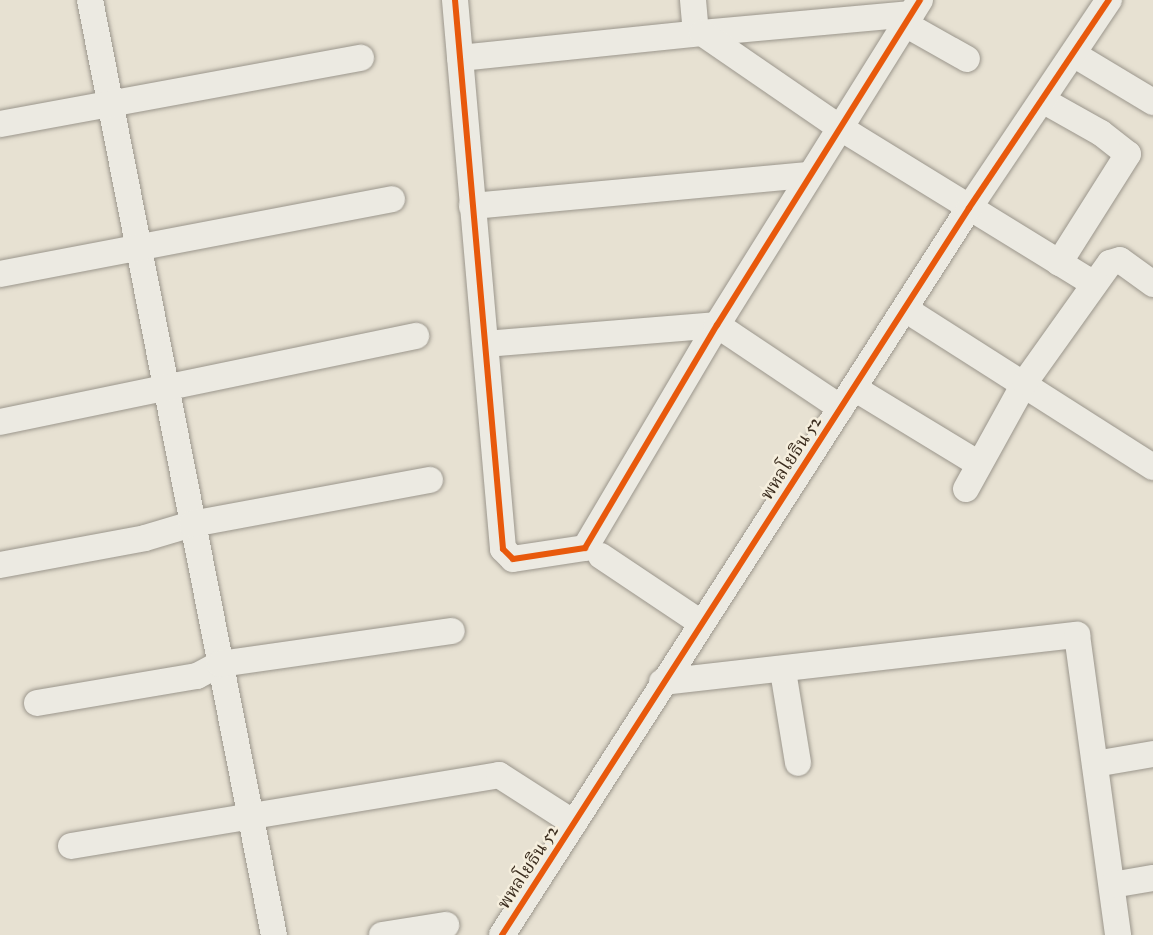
<!DOCTYPE html>
<html>
<head>
<meta charset="utf-8">
<style>
	body { margin:0 }
	#map { position:relative; width:1153px; height:935px; overflow:hidden; background:#e7e1d2; font-family:"IM FELL Great Primer","Noto Serif Thai",serif }
	div>[style] { position:absolute }
	.roads { filter:drop-shadow(0 0 2px #9b968c) drop-shadow(0 0 2px #9b968c) }
	.minor>* { height:26px; margin:-13px; padding:0 13px; transform-origin:13px; border-radius:13px; background:#eceae2 }
	.cycleway>* { height:6px; margin:-3px; padding:0 3px; transform-origin:3px; border-radius:3px; background:#e8590c }
	span { translate:-50% -50%; white-space:nowrap; text-align:center; line-height:1.15; -webkit-text-stroke:5px #f5eedd; paint-order:stroke }
	.street-label { font-size:18px; color:#3a2c1e }
</style>
</head>
<body>
<div id="map">
	<div class="roads">
		<div class="minor">
			<div style="left:90px;top:0;width:953px;rotate:78.87deg"></div>
			<div style="left:455px;top:0;width:551px;rotate:85deg"></div>
			<div style="left:503px;top:549px;width:14px;rotate:45deg"></div>
			<div style="left:513px;top:559px;width:73px;rotate:-8.7deg"></div>
			<div style="left:585px;top:548px;width:259px;rotate:-59.4deg"></div>
			<div style="left:717px;top:325px;width:383px;rotate:-58deg"></div>
			<div style="left:693px;top:0;width:33px;rotate:85deg"></div>
			<div style="left:905px;top:24px;width:71px;rotate:29.4deg"></div>
			<div style="left:702px;top:33px;width:210px;rotate:-5.2deg"></div>
			<div style="left:1075px;top:55px;width:91px;rotate:31.1deg"></div>
			<div style="left:460px;top:58px;width:243px;rotate:-5.9deg"></div>
			<div style="left:702px;top:33px;width:166px;rotate:34.5deg"></div>
			<div style="left:839px;top:127px;width:290px;rotate:31.6deg"></div>
			<div style="left:1086px;top:279px;width:10px;rotate:61deg"></div>
			<div style="left:1044px;top:101px;width:65px;rotate:29.3deg"></div>
			<div style="left:1101px;top:133px;width:34px;rotate:38deg"></div>
			<div style="left:1128px;top:154px;width:129px;rotate:122.3deg"></div>
			<div style="left:0;top:124px;width:367px;rotate:-10.4deg"></div>
			<div style="left:472px;top:206px;width:338px;rotate:-5.3deg"></div>
			<div style="left:0;top:274px;width:399px;rotate:-10.8deg"></div>
			<div style="left:905px;top:309px;width:294px;rotate:32.5deg"></div>
			<div style="left:486px;top:344px;width:232px;rotate:-4.7deg"></div>
			<div style="left:717px;top:325px;width:149px;rotate:33.8deg"></div>
			<div style="left:854px;top:388px;width:146px;rotate:31.3deg"></div>
			<div style="left:0;top:422px;width:425px;rotate:-11.7deg"></div>
			<div style="left:966px;top:489px;width:122px;rotate:-61.1deg"></div>
			<div style="left:1025px;top:382px;width:146px;rotate:-54.5deg"></div>
			<div style="left:1110px;top:263px;width:10px;rotate:-17deg"></div>
			<div style="left:1120px;top:260px;width:41px;rotate:36deg"></div>
			<div style="left:601px;top:556px;width:120px;rotate:33.8deg"></div>
			<div style="left:0;top:565px;width:147px;rotate:-10.5deg"></div>
			<div style="left:145px;top:538px;width:49px;rotate:-16.6deg"></div>
			<div style="left:192px;top:524px;width:242px;rotate:-10.5deg"></div>
			<div style="left:783px;top:671px;width:93px;rotate:80.7deg"></div>
			<div style="left:662px;top:682px;width:418px;rotate:-6.5deg"></div>
			<div style="left:1077px;top:635px;width:303px;rotate:82.2deg"></div>
			<div style="left:37px;top:703px;width:162px;rotate:-9.6deg"></div>
			<div style="left:197px;top:676px;width:26px;rotate:-28deg"></div>
			<div style="left:220px;top:664px;width:234px;rotate:-8.1deg"></div>
			<div style="left:1095px;top:764px;width:59px;rotate:-9.8deg"></div>
			<div style="left:71px;top:846px;width:434px;rotate:-9.4deg"></div>
			<div style="left:499px;top:775px;width:89px;rotate:32.6deg"></div>
			<div style="left:1112px;top:885px;width:42px;rotate:-9.7deg"></div>
			<div style="left:382px;top:935px;width:65px;rotate:-8.9deg"></div>
			<div style="left:502px;top:935px;width:864px;rotate:-57.28deg"></div>
			<div style="left:969px;top:208px;width:251px;rotate:-56.1deg"></div>
		</div>
	</div>
	<div class="cycleway">
		<div style="left:455px;top:0;width:551px;rotate:85deg"></div>
		<div style="left:503px;top:549px;width:14px;rotate:45deg"></div>
		<div style="left:513px;top:559px;width:73px;rotate:-8.7deg"></div>
		<div style="left:585px;top:548px;width:259px;rotate:-59.4deg"></div>
		<div style="left:717px;top:325px;width:383px;rotate:-58deg"></div>
		<div style="left:502px;top:935px;width:864px;rotate:-57.28deg"></div>
		<div style="left:969px;top:208px;width:251px;rotate:-56.1deg"></div>
	</div>
	<div class="street-label">
		<span style="left:791px;top:458px;rotate:-57deg">พหลโยธิน 52</span>
		<span style="left:528px;top:867px;rotate:-57deg">พหลโยธิน 52</span>
	</div>
</div>
</body>
</html>
